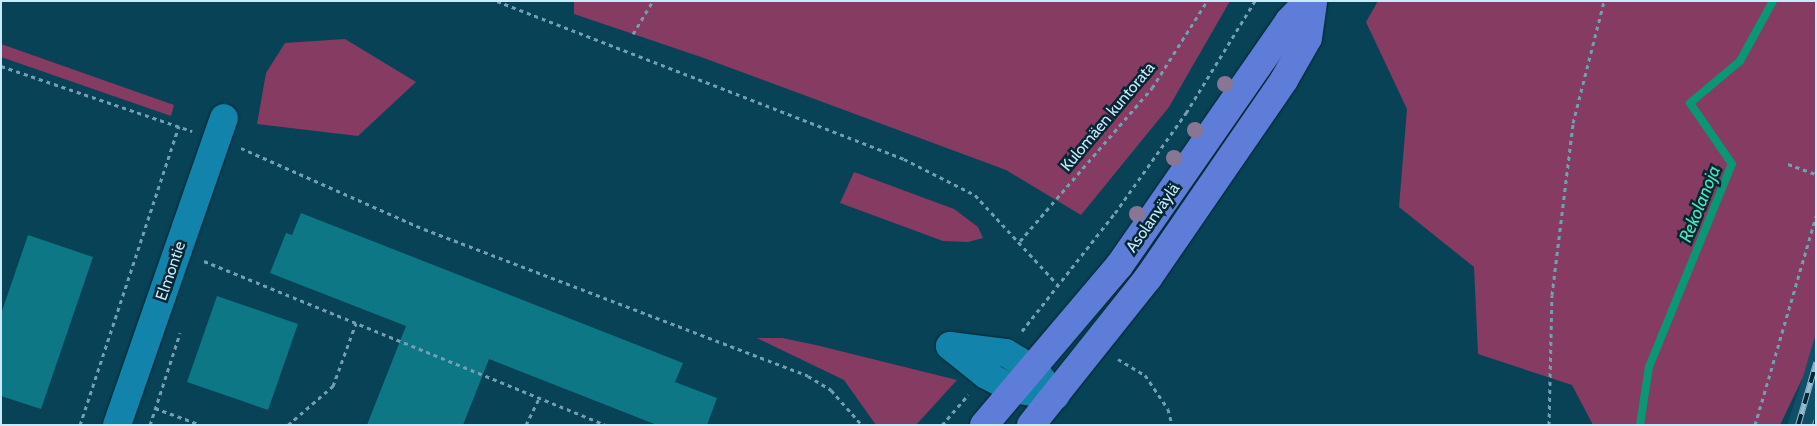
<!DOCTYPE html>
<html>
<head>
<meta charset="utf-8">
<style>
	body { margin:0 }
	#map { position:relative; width:1817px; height:426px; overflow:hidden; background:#084257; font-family:Cabin,sans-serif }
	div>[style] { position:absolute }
	.built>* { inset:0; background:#0f4f67 }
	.green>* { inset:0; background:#863b62 }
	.stream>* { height:8px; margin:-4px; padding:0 4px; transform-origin:4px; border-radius:4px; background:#089876 }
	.building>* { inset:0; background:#0d7785 }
	.path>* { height:3px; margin-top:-1.5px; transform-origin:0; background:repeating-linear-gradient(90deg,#729fb2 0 4px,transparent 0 8px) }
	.roads { filter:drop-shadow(0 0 1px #062633) drop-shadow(0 0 1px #062633) }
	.minor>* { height:28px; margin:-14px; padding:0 14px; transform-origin:14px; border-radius:14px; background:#1284ac }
	.major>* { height:28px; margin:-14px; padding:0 14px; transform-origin:14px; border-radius:14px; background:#5e7dd8 }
	.rail>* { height:5.5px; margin-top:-2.75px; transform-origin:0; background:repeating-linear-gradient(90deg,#062633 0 11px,#92bcce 0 22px); box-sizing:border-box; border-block:1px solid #92bcce }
	.trees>* { width:16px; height:16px; margin:-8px; border-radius:50%; background:#897695 }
	span { translate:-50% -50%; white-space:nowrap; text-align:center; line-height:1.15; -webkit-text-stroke:5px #062633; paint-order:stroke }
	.street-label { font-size:16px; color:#c8ebfc }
	.water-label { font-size:18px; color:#4fe7ba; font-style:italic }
	.frame { position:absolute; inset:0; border:2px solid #c8ebfc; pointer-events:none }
</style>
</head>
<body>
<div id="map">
	<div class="built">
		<div style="clip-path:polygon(1816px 333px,1816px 425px,1787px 425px,1803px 377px)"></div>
	</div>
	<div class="green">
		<div style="clip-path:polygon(574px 1px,1230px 1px,1169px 107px,1081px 215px,1006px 170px,701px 57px,574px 14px)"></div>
		<div style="clip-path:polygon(1378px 1px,1816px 1px,1816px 333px,1803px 377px,1780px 425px,1593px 425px,1572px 385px,1478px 354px,1474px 267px,1399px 207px,1407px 109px,1366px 22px)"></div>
		<div style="clip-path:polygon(345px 39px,416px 82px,358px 136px,257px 124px,266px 73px,285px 43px)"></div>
		<div style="clip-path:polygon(1px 44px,174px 105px,171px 116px,1px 57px)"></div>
		<div style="clip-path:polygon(854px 172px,954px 209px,978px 227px,983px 238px,968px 242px,943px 241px,840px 203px)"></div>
		<div style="clip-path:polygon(757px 338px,782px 338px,816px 345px,957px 380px,916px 425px,876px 425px,844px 380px)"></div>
	</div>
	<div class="stream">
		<div style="left:1640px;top:425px;width:59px;rotate:-81.2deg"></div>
		<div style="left:1649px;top:367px;width:219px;rotate:-67.8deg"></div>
		<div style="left:1732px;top:164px;width:74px;rotate:-124.5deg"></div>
		<div style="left:1690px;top:103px;width:65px;rotate:-40deg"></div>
		<div style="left:1740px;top:61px;width:68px;rotate:-61.2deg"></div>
	</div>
	<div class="building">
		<div style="clip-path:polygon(301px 213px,683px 363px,675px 382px,717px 398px,707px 425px,657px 425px,489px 359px,463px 425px,367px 425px,406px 326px,270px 273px,286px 233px,292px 235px)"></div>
		<div style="clip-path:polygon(28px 235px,93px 257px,41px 409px,1px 396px,1px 314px)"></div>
		<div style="clip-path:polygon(217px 296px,298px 324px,268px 410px,187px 382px)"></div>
	</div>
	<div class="path">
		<div style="left:497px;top:1px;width:437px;rotate:21.2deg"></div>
		<div style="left:904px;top:159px;width:80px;rotate:26.9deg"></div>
		<div style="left:975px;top:195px;width:122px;rotate:47.3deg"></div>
		<div style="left:633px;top:34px;width:39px;rotate:-59deg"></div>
		<div style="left:1px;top:66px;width:202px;rotate:18.8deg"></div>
		<div style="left:241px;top:148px;width:200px;rotate:23.9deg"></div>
		<div style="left:424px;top:229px;width:411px;rotate:20.9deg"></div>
		<div style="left:808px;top:376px;width:27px;rotate:31deg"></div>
		<div style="left:831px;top:390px;width:47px;rotate:48.5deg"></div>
		<div style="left:1788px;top:164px;width:30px;rotate:20deg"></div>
		<div style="left:1020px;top:241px;width:202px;rotate:-49.2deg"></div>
		<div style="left:1152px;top:88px;width:103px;rotate:-57.7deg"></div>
		<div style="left:204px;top:261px;width:433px;rotate:22.2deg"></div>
		<div style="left:1022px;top:331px;width:150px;rotate:-51.8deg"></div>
		<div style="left:1115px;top:213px;width:123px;rotate:-54.6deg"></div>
		<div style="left:1186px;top:113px;width:132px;rotate:-58.4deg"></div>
		<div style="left:1118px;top:359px;width:31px;rotate:31deg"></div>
		<div style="left:1145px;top:375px;width:41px;rotate:55.9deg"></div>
		<div style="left:1168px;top:409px;width:16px;rotate:76deg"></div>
		<div style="left:155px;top:408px;width:49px;rotate:20.3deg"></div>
		<div style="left:80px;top:425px;width:315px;rotate:-71.7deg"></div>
		<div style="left:150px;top:425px;width:97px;rotate:-71.9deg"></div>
		<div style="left:288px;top:425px;width:60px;rotate:-40.9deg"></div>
		<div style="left:333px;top:386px;width:67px;rotate:-69.9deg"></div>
		<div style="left:526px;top:425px;width:30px;rotate:-64deg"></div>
		<div style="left:942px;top:425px;width:40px;rotate:-49deg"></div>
		<div style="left:1549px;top:425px;width:130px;rotate:-88.7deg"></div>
		<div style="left:1552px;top:295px;width:173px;rotate:-83deg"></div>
		<div style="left:1573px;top:123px;width:126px;rotate:-75.7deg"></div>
		<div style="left:1755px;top:425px;width:218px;rotate:-73.7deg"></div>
	</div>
	<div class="roads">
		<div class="minor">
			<div style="left:950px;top:346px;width:56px;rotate:7.1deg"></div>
			<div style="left:1006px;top:353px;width:31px;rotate:31deg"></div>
			<div style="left:1033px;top:369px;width:35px;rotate:50deg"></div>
			<div style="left:950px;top:346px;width:46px;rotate:38.9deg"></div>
			<div style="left:986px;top:375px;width:31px;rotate:27deg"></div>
			<div style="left:1014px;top:389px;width:23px;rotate:10deg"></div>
			<div style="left:117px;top:425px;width:325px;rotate:-70.8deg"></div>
		</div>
		<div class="major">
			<div style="left:984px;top:425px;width:209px;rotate:-49.7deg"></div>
			<div style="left:1119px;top:266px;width:298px;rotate:-55.2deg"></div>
			<div style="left:1289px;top:21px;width:28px;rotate:-46deg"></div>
			<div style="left:1031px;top:425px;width:188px;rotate:-51.5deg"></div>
			<div style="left:1148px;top:278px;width:240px;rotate:-55.5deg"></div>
			<div style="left:1284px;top:80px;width:48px;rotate:-60.3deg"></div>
			<div style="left:1308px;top:38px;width:37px;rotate:-82deg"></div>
		</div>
	</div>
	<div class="rail">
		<div style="left:1798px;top:425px;width:65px;rotate:-73.8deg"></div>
		<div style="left:1815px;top:425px;width:4px;rotate:-76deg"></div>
	</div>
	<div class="trees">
		<div style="left:1225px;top:84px"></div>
		<div style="left:1195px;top:130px"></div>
		<div style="left:1174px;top:158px"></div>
		<div style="left:1137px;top:214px"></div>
	</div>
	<div class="street-label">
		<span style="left:1108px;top:117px;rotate:-50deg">Kulomäen kuntorata</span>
		<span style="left:1153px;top:218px;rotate:-55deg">Asolanväylä</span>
		<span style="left:171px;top:271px;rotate:-71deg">Elmontie</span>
	</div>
	<div class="water-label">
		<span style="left:1700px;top:204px;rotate:-68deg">Rekolanoja</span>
	</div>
	<div class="frame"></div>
</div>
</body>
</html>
